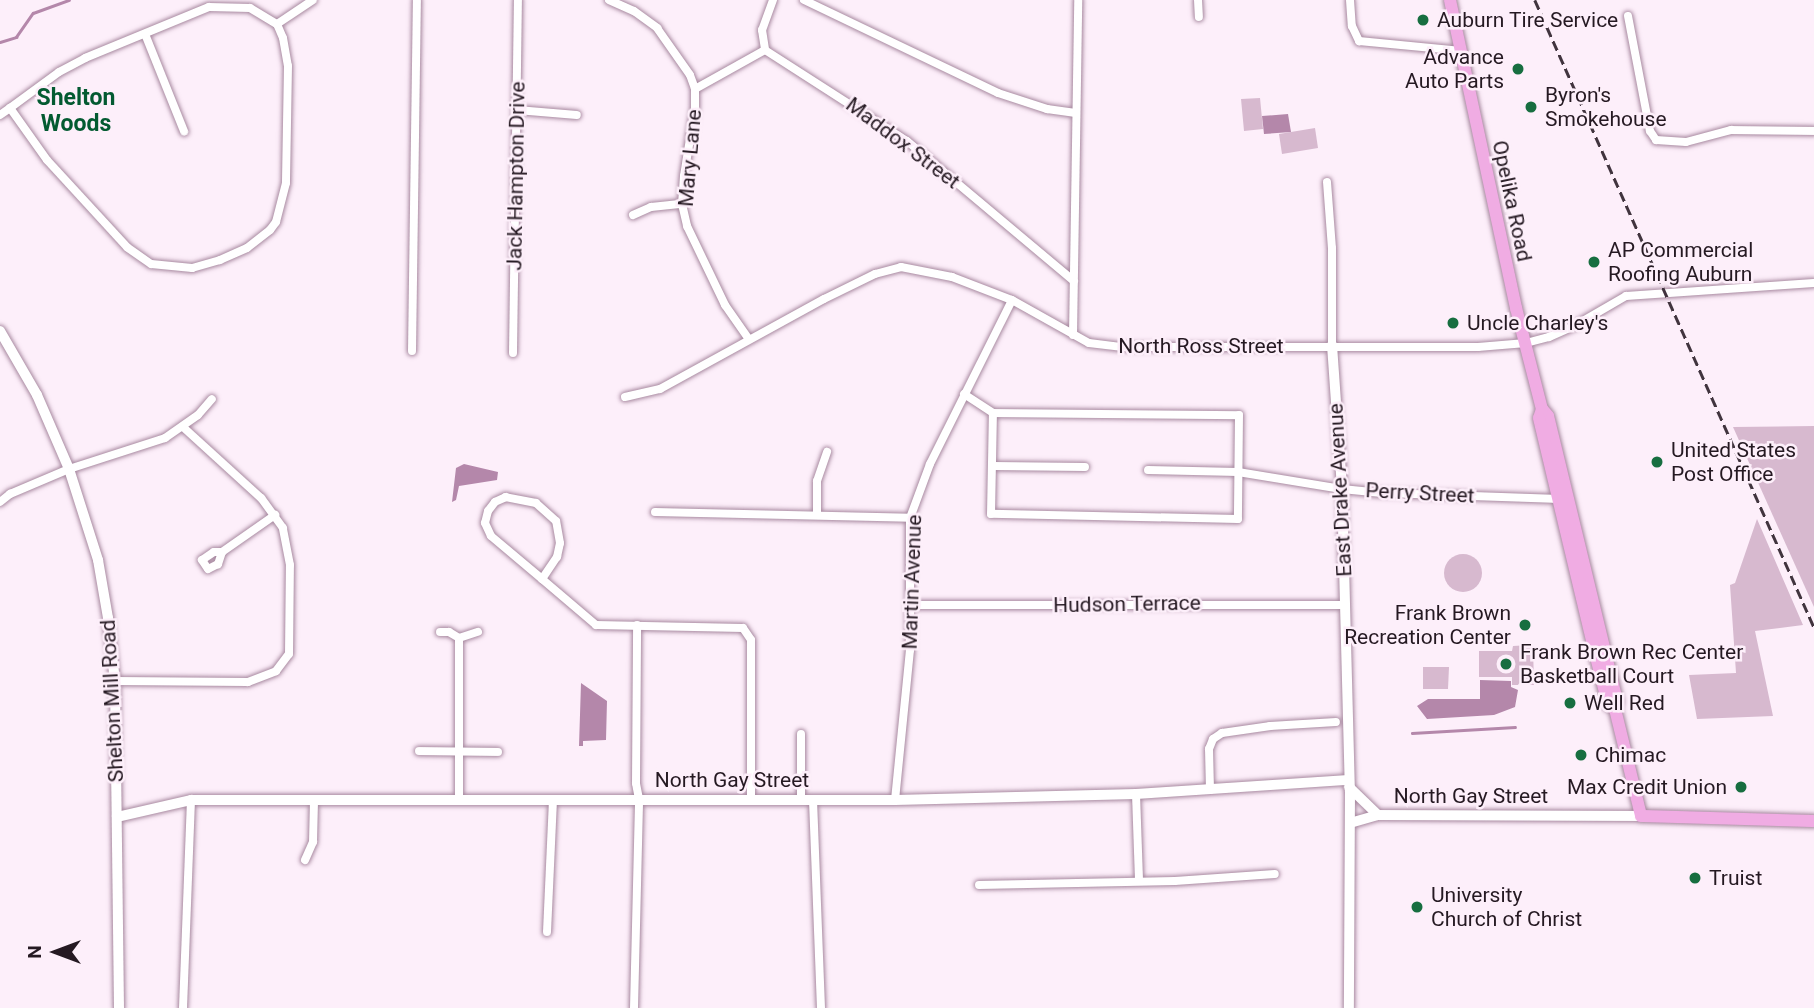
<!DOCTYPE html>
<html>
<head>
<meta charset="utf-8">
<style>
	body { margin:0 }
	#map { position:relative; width:1814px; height:1008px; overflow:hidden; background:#fdeffa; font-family:Roboto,sans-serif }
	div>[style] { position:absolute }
	.green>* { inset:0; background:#d7b9cf }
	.round { border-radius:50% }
	.water>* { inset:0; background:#b487aa }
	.stream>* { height:2.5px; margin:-1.25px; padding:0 1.25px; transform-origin:1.25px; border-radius:1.25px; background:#b487aa }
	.roads { filter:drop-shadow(0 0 2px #a889a0) drop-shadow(0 0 2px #a889a0) }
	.street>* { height:8px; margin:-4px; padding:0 4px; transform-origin:4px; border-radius:4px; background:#fff }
	.secondary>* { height:10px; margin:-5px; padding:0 5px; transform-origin:5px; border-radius:5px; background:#fff }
	.primary>* { height:12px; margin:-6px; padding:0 6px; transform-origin:6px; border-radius:6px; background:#f0ace3 }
	.rail>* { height:2.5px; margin-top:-1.25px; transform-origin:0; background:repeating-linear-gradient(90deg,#41343e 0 10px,transparent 0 15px) }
	.dots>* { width:19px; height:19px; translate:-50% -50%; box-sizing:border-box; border:4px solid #fdeffa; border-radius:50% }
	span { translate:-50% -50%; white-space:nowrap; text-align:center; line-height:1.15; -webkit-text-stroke:5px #fdeffa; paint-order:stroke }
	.poi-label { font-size:21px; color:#251922 }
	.left { translate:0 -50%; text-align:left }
	.right { translate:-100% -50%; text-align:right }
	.street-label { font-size:21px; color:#251922 }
	.neighbourhood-label { font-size:23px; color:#035a31; font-weight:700 }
	.north { position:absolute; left:21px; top:917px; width:70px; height:70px; -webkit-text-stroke:5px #fdeffa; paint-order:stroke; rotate:270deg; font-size:19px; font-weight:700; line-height:28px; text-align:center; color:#251922 }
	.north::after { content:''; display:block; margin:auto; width:24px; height:32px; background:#251922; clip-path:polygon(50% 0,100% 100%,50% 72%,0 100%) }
</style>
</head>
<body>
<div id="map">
	<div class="green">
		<div style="clip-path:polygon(1260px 98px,1263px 129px,1244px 131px,1241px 99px)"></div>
		<div style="clip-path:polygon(1315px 128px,1318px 148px,1282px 154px,1279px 134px)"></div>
		<div style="clip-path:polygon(1814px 426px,1814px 607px,1733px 427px)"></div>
		<div style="clip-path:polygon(1757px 519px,1803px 625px,1755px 631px,1773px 716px,1697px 719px,1689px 675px,1736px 673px,1730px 585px,1735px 583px)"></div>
		<div class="round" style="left:1444px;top:554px;width:38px;height:38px"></div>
		<div style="clip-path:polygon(1533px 645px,1534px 685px,1512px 685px,1512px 677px,1479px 677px,1479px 651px,1512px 651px,1513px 646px)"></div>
		<div style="clip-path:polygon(1423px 667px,1449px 667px,1448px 689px,1423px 689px)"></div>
	</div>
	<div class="water">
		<div style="clip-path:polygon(1288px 114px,1291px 132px,1264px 134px,1262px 116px)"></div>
		<div style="clip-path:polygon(464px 464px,498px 472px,497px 480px,459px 486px,456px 500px,452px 502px,456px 468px)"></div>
		<div style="clip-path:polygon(1480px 680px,1511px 681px,1511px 687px,1518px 690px,1515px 707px,1494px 715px,1427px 719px,1417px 706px,1428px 699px,1480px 699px)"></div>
		<div style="clip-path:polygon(581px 683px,607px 701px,606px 740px,583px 741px,583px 746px,579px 746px)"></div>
	</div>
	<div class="stream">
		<div style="left:0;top:42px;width:17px;rotate:-17deg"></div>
		<div style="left:16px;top:37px;width:29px;rotate:-55deg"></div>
		<div style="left:33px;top:13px;width:38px;rotate:-20deg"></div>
		<div style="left:1412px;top:733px;width:103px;rotate:-3.3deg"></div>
	</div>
	<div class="roads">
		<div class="street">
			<div style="left:609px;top:0;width:27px;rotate:24deg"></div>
			<div style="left:634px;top:11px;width:29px;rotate:36deg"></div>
			<div style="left:657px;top:28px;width:57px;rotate:54.9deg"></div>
			<div style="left:690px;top:75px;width:15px;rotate:70deg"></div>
			<div style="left:695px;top:89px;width:19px;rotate:90deg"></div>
			<div style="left:695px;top:108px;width:69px;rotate:99.2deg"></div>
			<div style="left:684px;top:176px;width:28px;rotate:94deg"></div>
			<div style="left:682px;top:204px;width:23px;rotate:77deg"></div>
			<div style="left:687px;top:226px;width:88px;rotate:64.3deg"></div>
			<div style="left:725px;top:305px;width:40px;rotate:55.1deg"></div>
			<div style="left:773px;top:0;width:32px;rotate:110deg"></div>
			<div style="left:762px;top:30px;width:20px;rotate:81deg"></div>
			<div style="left:765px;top:50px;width:169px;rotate:32.7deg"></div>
			<div style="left:907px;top:141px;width:218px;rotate:40deg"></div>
			<div style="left:804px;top:0;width:215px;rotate:25.6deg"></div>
			<div style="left:998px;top:93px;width:52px;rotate:18.1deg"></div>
			<div style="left:1047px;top:109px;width:29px;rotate:8deg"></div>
			<div style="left:1198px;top:0;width:17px;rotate:87deg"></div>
			<div style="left:1350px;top:0;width:26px;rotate:86deg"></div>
			<div style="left:1352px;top:26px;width:17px;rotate:65deg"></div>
			<div style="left:1359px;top:41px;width:103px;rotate:5.5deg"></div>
			<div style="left:1628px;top:16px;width:117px;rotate:79.2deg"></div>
			<div style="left:1650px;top:131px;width:11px;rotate:56deg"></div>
			<div style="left:1656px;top:140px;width:30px;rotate:4deg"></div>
			<div style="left:1686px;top:142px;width:47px;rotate:-14.9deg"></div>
			<div style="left:1731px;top:130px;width:83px;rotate:0.7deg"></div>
			<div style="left:277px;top:24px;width:43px;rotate:-33.7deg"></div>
			<div style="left:145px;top:34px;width:105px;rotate:68.1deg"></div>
			<div style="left:695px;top:89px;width:80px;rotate:-29.1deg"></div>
			<div style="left:517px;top:110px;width:60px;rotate:4.8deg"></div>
			<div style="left:0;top:115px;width:12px;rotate:-35deg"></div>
			<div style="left:10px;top:108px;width:61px;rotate:-36.3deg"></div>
			<div style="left:59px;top:72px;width:30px;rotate:-28deg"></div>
			<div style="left:85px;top:58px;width:134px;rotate:-22.4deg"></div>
			<div style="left:209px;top:7px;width:41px;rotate:1.4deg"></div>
			<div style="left:250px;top:8px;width:31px;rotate:31deg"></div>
			<div style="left:277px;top:24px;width:15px;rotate:67deg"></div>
			<div style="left:283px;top:38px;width:28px;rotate:80deg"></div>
			<div style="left:288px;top:66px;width:117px;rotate:91deg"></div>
			<div style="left:286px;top:183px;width:40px;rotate:104.4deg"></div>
			<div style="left:276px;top:222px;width:10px;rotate:127deg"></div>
			<div style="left:270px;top:230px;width:29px;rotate:142deg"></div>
			<div style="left:247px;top:248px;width:30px;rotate:156deg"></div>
			<div style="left:220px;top:260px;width:29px;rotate:164deg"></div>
			<div style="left:192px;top:268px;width:41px;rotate:-174.4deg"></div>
			<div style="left:151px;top:264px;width:29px;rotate:-145deg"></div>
			<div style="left:127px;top:247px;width:118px;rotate:-132.6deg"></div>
			<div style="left:47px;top:160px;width:64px;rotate:-125.4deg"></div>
			<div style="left:1327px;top:182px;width:66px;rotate:85.7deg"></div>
			<div style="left:1332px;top:248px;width:97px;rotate:90deg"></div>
			<div style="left:633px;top:215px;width:20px;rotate:-24deg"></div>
			<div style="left:651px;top:207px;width:31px;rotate:-6deg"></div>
			<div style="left:1073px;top:335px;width:335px;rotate:-89.1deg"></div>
			<div style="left:412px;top:351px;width:351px;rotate:-89.2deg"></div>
			<div style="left:513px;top:353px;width:353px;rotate:-89.2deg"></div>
			<div style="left:964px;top:394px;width:35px;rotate:33deg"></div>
			<div style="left:625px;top:397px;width:36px;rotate:-13deg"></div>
			<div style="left:660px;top:389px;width:187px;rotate:-28.8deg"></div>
			<div style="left:824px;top:299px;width:57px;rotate:-26.1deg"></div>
			<div style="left:875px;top:274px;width:27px;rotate:-15deg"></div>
			<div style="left:901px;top:267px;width:52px;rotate:11.1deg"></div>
			<div style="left:952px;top:277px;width:64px;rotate:21deg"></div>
			<div style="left:1012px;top:300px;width:88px;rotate:29.2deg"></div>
			<div style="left:1089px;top:343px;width:32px;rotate:7deg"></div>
			<div style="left:1121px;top:347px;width:357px"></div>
			<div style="left:1478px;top:347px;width:48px;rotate:-4.8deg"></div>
			<div style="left:1526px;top:343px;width:24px;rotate:-15deg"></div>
			<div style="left:1549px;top:337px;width:30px;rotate:-24deg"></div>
			<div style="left:1576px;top:325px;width:58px;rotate:-30.1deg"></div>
			<div style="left:1626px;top:296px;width:188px;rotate:-4deg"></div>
			<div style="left:993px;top:413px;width:246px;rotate:0.5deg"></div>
			<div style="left:1239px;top:415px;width:104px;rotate:90.6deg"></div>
			<div style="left:1238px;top:519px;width:247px;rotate:-178.8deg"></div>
			<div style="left:991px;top:514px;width:101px;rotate:-88.9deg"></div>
			<div style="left:993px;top:466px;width:92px;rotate:0.6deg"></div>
			<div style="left:1148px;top:470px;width:90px;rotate:1.3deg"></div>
			<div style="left:1238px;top:472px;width:105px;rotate:9.3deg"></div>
			<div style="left:1342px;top:489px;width:40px;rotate:5.7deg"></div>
			<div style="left:1382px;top:493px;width:181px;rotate:1.9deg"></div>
			<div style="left:0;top:502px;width:13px;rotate:-39deg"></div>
			<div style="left:10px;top:494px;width:64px;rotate:-23deg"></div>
			<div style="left:69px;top:469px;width:101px;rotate:-17.9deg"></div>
			<div style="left:165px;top:438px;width:40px;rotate:-34.9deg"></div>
			<div style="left:198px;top:415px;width:21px;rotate:-49deg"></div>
			<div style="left:655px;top:512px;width:255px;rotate:1.3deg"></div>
			<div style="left:817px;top:515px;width:34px;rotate:-90deg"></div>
			<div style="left:817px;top:481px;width:31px;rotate:-71deg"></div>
			<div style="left:214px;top:552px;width:8px"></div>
			<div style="left:222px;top:552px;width:13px;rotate:108deg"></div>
			<div style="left:218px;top:564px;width:11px;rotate:153deg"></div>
			<div style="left:208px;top:569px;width:11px;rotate:-124deg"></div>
			<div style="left:202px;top:560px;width:14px;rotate:-34deg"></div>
			<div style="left:222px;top:552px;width:65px;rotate:-34.9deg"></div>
			<div style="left:542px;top:579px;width:27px;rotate:-56deg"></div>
			<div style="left:557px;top:557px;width:14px;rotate:-78deg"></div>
			<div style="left:560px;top:543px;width:22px;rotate:-100deg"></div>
			<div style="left:556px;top:521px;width:27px;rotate:-138deg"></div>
			<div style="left:536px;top:503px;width:31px;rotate:-169deg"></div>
			<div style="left:506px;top:497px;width:12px;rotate:156deg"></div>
			<div style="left:495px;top:502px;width:11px;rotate:128deg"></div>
			<div style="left:488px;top:511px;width:12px;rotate:104deg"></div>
			<div style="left:485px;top:523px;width:14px;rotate:65deg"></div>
			<div style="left:491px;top:536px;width:67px;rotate:40.1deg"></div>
			<div style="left:542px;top:579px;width:71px;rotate:40.4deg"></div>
			<div style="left:596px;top:625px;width:147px;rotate:1.2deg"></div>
			<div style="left:743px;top:628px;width:14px;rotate:56deg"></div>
			<div style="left:751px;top:640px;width:159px;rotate:90deg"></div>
			<div style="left:910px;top:605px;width:435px"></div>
			<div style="left:440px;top:632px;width:9px"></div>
			<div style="left:449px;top:632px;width:12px;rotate:31deg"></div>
			<div style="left:459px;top:638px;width:20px;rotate:-18deg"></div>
			<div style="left:459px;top:638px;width:162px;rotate:90deg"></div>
			<div style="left:115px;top:681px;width:133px;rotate:0.4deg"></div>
			<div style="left:248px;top:682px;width:30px;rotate:-21deg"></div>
			<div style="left:276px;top:671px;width:21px;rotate:-53deg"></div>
			<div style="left:289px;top:654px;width:89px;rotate:-89.4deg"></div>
			<div style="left:290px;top:565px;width:38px;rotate:-101deg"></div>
			<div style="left:283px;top:528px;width:37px;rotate:-126deg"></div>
			<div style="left:261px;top:498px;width:105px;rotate:-137.7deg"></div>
			<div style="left:419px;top:751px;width:79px;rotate:0.7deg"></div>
			<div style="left:1210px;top:790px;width:41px;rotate:-91.4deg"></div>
			<div style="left:1209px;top:749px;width:11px;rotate:-68deg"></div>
			<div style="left:1213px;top:739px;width:11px;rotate:-34deg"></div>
			<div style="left:1222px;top:733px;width:49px;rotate:-8.3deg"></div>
			<div style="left:1270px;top:726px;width:66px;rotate:-3.5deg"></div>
			<div style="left:1136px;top:794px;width:87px;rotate:88deg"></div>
			<div style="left:801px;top:799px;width:65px;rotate:-90deg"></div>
			<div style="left:813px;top:800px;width:208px;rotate:87.8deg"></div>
			<div style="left:895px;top:800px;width:151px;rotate:-84.3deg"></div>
			<div style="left:910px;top:650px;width:132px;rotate:-90deg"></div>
			<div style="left:910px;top:518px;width:58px;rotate:-69.7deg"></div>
			<div style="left:930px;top:464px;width:183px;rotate:-63.4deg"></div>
			<div style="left:305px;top:860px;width:20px;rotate:-66deg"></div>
			<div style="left:313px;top:842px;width:41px;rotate:-88.6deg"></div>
			<div style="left:979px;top:885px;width:196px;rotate:-1.2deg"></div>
			<div style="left:1175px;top:881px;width:100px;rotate:-4deg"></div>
			<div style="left:547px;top:932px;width:133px;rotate:-87.4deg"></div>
			<div style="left:183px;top:1008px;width:208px;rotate:-87.8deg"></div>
			<div style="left:634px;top:1008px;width:209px;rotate:-88.6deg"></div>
			<div style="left:639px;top:799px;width:16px;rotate:-101deg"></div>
			<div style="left:636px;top:783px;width:158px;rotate:-89.6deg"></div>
		</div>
		<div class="secondary">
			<div style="left:0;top:331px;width:74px;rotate:60deg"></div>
			<div style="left:37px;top:395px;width:81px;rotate:66.6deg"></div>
			<div style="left:69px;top:469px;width:96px;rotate:72.3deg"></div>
			<div style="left:98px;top:560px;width:59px;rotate:80.2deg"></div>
			<div style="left:108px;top:618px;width:63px;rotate:83.7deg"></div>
			<div style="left:115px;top:681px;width:327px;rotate:89.3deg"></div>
			<div style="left:1332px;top:345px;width:144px;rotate:86deg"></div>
			<div style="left:1342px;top:489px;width:303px;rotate:88.5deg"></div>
			<div style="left:1350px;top:792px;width:216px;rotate:90.3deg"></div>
			<div style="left:1349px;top:787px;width:40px;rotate:44deg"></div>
			<div style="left:117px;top:817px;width:76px;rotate:-12.9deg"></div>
			<div style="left:191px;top:800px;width:704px"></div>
			<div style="left:895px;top:800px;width:241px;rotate:-1.4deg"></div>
			<div style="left:1136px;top:794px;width:213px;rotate:-3.8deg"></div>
			<div style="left:1350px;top:823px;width:29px;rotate:-16deg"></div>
			<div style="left:1378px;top:815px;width:263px;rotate:0.2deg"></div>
		</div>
		<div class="primary">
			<div style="left:1450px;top:0;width:315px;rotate:77.9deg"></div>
			<div style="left:1516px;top:308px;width:104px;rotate:75.6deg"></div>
			<div style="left:1542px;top:409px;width:9px;rotate:49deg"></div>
			<div style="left:1548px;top:416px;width:293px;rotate:76.4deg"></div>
			<div style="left:1617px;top:701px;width:8px;rotate:104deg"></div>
			<div style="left:1542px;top:409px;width:9px;rotate:108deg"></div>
			<div style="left:1539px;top:418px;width:242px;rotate:76.6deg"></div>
			<div style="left:1595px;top:653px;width:53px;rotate:75.7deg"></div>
			<div style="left:1608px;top:704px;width:9px;rotate:36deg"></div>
			<div style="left:1615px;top:709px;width:110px;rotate:76.3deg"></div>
			<div style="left:1641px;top:816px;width:173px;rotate:1.7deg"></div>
		</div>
	</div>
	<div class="rail">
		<div style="left:1535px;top:0;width:686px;rotate:66.01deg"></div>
	</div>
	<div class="dots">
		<div style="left:1423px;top:20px;background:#176e40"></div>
		<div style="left:1518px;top:69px;background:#176e40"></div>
		<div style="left:1531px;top:107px;background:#176e40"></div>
		<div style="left:1594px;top:262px;background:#176e40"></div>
		<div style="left:1453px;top:323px;background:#176e40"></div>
		<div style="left:1657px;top:462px;background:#176e40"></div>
		<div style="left:1525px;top:625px;background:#176e40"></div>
		<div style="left:1506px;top:664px;background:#176e40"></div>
		<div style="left:1570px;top:703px;background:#176e40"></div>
		<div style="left:1581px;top:755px;background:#176e40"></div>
		<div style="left:1741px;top:787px;background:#176e40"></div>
		<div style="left:1695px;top:878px;background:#176e40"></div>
		<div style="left:1417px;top:907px;background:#176e40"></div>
	</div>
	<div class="poi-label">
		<span class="left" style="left:1437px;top:20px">Auburn Tire Service</span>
		<span class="right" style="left:1504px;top:69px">Advance<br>Auto Parts</span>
		<span class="left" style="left:1545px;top:107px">Byron's<br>Smokehouse</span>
		<span class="left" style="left:1608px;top:262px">AP Commercial<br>Roofing Auburn</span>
		<span class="left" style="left:1467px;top:323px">Uncle Charley's</span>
		<span class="left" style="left:1671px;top:462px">United States<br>Post Office</span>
		<span class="right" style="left:1511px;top:625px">Frank Brown<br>Recreation Center</span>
		<span class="left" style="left:1520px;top:664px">Frank Brown Rec Center<br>Basketball Court</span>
		<span class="left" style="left:1584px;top:703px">Well Red</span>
		<span class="left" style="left:1595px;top:755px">Chimac</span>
		<span class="right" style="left:1727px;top:787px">Max Credit Union</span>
		<span class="left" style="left:1709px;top:878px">Truist</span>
		<span class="left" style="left:1431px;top:907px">University<br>Church of Christ</span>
	</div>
	<div class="street-label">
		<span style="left:903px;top:143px;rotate:37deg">Maddox Street</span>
		<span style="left:690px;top:158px;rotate:-85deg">Mary Lane</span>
		<span style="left:516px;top:176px;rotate:-89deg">Jack Hampton Drive</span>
		<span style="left:1512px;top:201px;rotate:78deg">Opelika Road</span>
		<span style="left:1201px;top:346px">North Ross Street</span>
		<span style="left:1340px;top:490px;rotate:-93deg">East Drake Avenue</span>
		<span style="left:1420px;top:493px;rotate:3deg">Perry Street</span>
		<span style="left:912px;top:582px;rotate:-88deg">Martin Avenue</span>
		<span style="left:1127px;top:604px;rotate:-1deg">Hudson Terrace</span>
		<span style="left:112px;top:701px;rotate:-93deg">Shelton Mill Road</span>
		<span style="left:732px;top:780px">North Gay Street</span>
		<span style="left:1471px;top:796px">North Gay Street</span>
	</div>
	<div class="neighbourhood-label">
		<span style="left:76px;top:111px">Shelton<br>Woods</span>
	</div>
	<div class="north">N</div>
</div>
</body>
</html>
